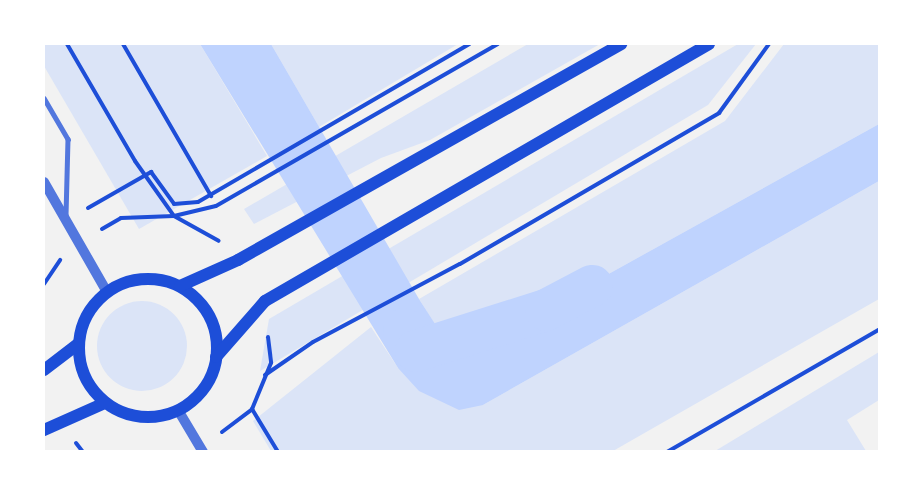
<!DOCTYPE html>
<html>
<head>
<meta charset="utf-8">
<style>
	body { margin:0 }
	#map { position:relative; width:923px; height:495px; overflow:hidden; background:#f2f2f2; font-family:Manrope,sans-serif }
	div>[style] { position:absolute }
	.green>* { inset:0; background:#dbe4f7 }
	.round { border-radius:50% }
	.water>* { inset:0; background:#bfd3fe }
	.canal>* { height:42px; margin:-21px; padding:0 21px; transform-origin:21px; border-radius:21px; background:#bfd3fe }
	.path>* { height:4px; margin:-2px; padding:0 2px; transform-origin:2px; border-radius:2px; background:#1d4ed8 }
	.service>* { height:4.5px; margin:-2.25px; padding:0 2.25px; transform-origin:2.25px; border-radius:2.25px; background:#5277de }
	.tertiary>* { height:10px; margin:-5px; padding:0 5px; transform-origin:5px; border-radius:5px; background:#5277de }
	.secondary>* { height:12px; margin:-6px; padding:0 6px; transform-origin:6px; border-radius:6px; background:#1d4ed8 }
	.secondary>.ring { margin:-6px; padding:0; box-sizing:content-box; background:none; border:12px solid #1d4ed8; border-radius:50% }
	span { translate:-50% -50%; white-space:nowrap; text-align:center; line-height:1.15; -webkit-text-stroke:4.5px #fff; paint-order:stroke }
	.frame { position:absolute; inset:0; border:45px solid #fff; pointer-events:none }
</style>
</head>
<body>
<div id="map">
	<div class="green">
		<div style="clip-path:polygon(44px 44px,200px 44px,267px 156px,139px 229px,44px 66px)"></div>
		<div style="clip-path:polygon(271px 44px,458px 44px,319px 127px)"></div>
		<div style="clip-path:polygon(528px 44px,600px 44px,430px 140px,381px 158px,254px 224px,244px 209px)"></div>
		<div style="clip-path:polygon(738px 44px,756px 44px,708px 105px,260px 371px,269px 319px)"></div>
		<div style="clip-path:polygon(784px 44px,879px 44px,879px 124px,475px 348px,461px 350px,448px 345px,419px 299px,725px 121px)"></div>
		<div style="clip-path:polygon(879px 181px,879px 299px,613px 451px,271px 451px,253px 421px,371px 327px,398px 368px,483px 405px)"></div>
		<div class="round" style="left:97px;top:301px;width:90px;height:90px"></div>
		<div style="clip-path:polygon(879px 352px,879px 400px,847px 420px,866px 451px,715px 451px)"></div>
	</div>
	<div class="water">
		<div style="clip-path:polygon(200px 44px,271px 44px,419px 299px,448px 344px,461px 350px,475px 348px,879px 124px,879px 181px,483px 405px,459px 410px,419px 391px,398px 368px)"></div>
	</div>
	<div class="canal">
		<div style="left:404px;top:329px;width:25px;rotate:61deg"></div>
		<div style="left:416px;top:351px;width:136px;rotate:-17.5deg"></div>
		<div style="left:546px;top:310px;width:52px;rotate:-27.6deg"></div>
	</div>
	<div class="path">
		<div style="left:67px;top:44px;width:135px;rotate:59.8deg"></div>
		<div style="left:135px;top:161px;width:67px;rotate:54.7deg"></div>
		<div style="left:174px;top:216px;width:51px;rotate:29.1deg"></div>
		<div style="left:123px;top:44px;width:176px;rotate:59.9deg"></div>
		<div style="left:88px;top:208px;width:73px;rotate:-29.7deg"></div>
		<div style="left:151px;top:172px;width:39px;rotate:54deg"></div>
		<div style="left:174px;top:204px;width:24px;rotate:-5deg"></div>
		<div style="left:198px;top:202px;width:314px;rotate:-30.2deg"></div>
		<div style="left:102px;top:229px;width:22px;rotate:-30deg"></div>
		<div style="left:121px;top:218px;width:53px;rotate:-2.2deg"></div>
		<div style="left:174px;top:216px;width:43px;rotate:-13.4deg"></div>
		<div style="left:216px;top:206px;width:325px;rotate:-29.9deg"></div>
		<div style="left:44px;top:284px;width:29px;rotate:-56deg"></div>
		<div style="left:268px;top:337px;width:26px;rotate:83deg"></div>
		<div style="left:271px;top:363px;width:50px;rotate:112.4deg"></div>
		<div style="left:252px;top:409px;width:50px;rotate:58.8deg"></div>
		<div style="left:265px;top:375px;width:58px;rotate:-34.5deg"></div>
		<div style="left:313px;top:342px;width:166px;rotate:-28deg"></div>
		<div style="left:460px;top:264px;width:300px;rotate:-30.2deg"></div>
		<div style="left:719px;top:113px;width:85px;rotate:-54.1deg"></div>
		<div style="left:222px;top:432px;width:38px;rotate:-37deg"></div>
		<div style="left:76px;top:443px;width:11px;rotate:52deg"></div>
		<div style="left:667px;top:452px;width:246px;rotate:-30deg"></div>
	</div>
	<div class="service">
		<div style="left:44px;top:98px;width:48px;rotate:59.7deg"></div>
		<div style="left:68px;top:139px;width:76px;rotate:91.5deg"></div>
	</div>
	<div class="tertiary">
		<div style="left:44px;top:182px;width:127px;rotate:60.2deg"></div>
		<div style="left:178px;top:410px;width:49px;rotate:59.2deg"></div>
	</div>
	<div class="secondary">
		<div class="ring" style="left:79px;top:279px;width:126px;height:126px"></div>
		<div style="left:180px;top:286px;width:64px;rotate:-24.1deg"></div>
		<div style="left:238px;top:260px;width:440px;rotate:-29.4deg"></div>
		<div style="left:216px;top:357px;width:74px;rotate:-48.8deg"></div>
		<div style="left:265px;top:301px;width:513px;rotate:-30.06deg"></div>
		<div style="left:44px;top:370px;width:43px;rotate:-37.4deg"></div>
		<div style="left:44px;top:430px;width:67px;rotate:-23.9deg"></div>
	</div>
	<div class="frame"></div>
</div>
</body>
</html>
